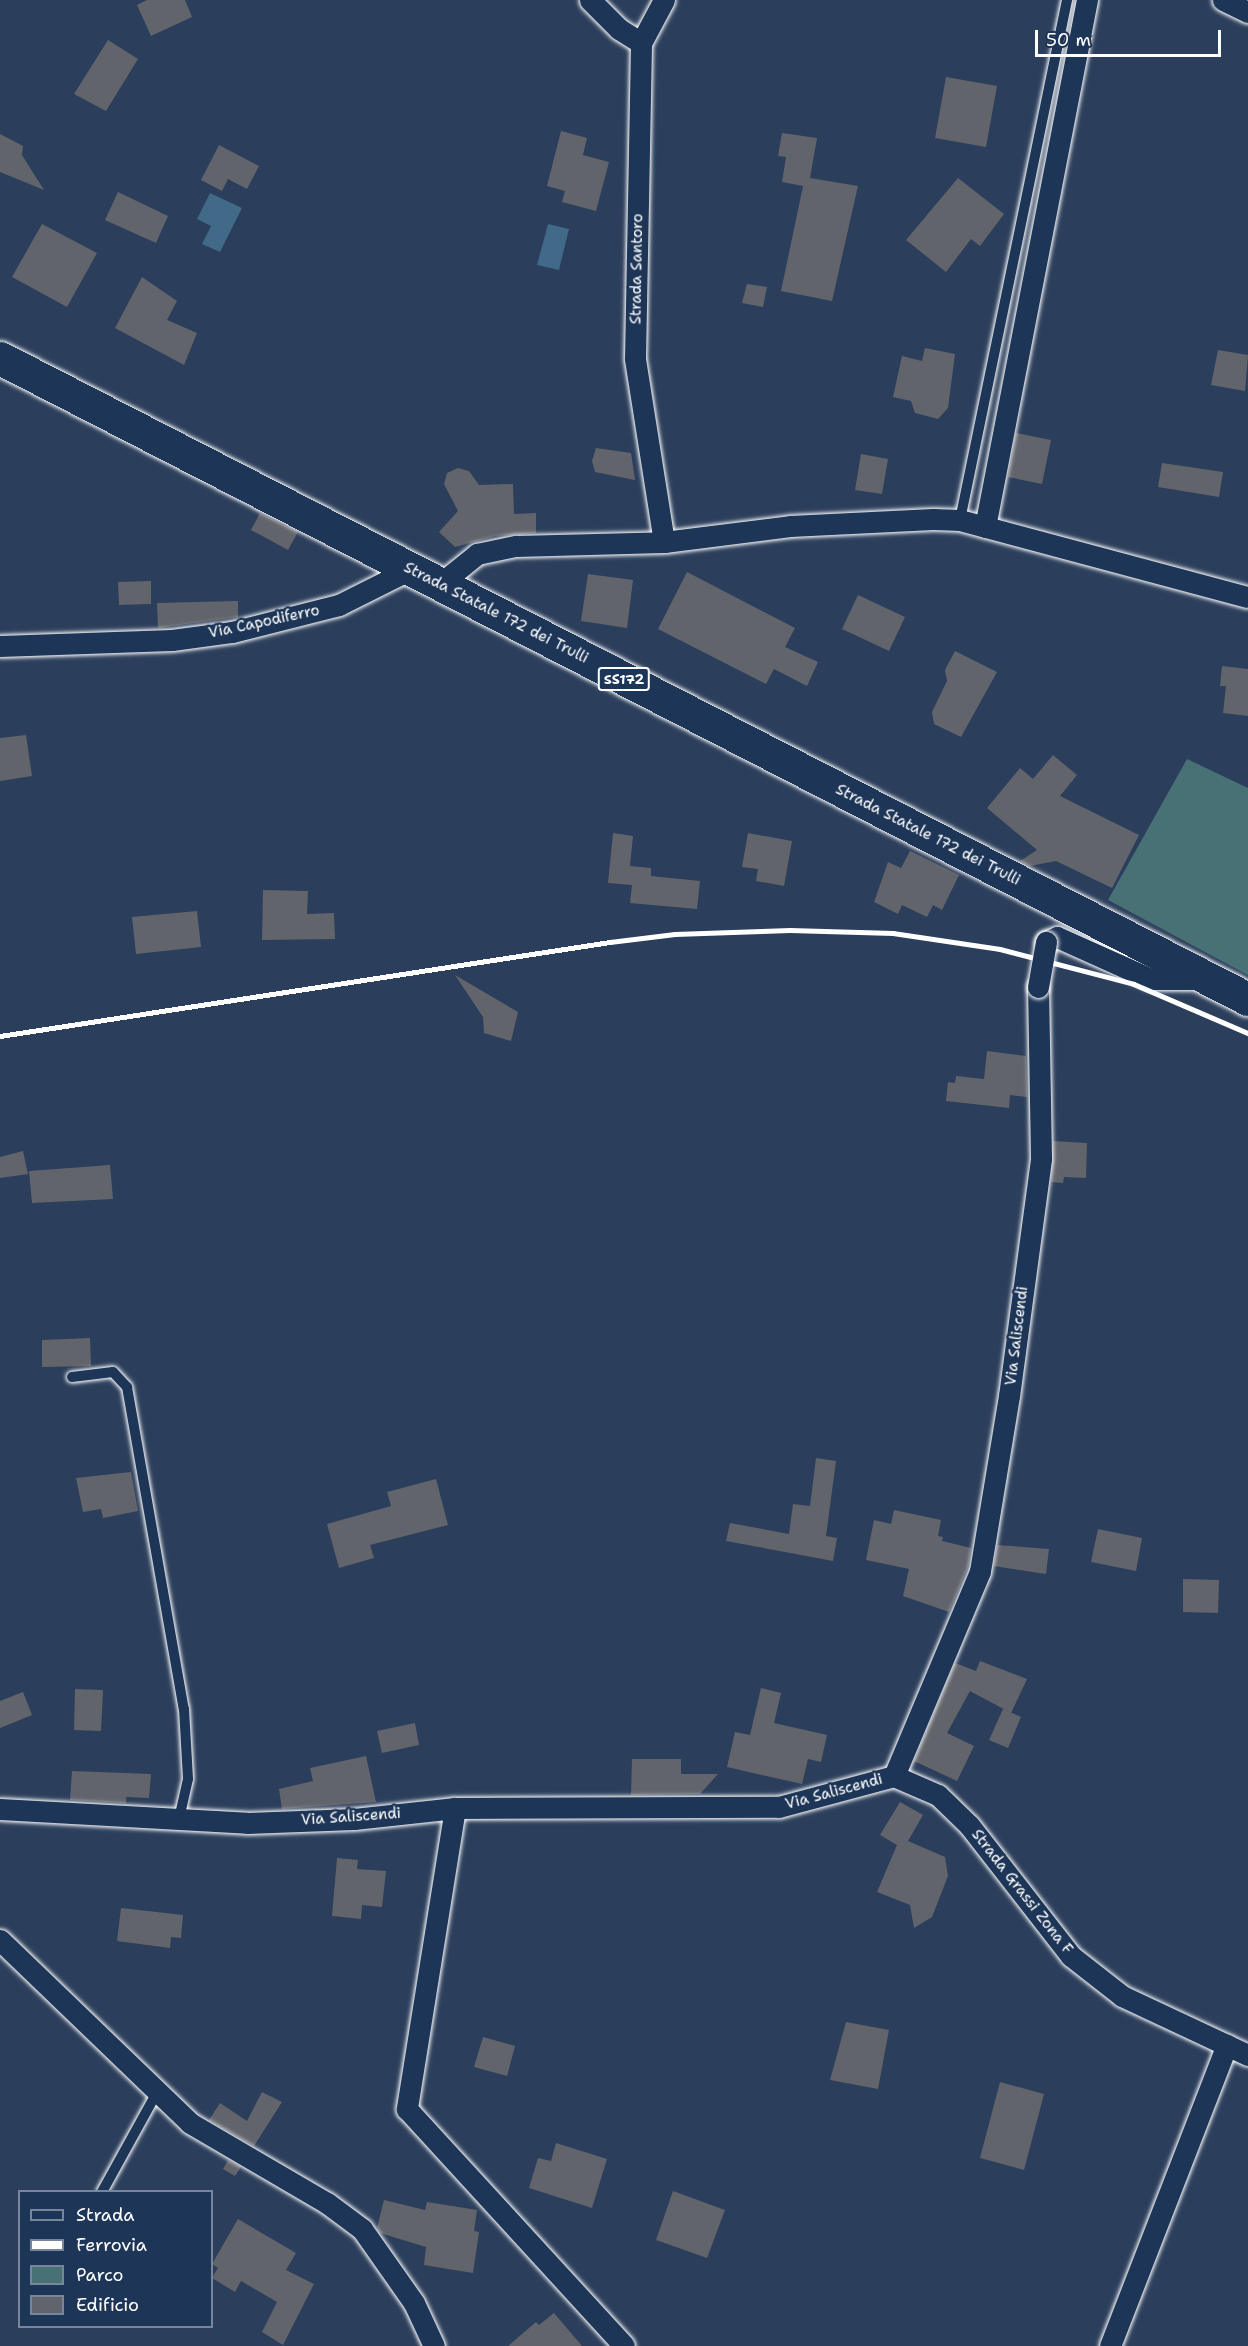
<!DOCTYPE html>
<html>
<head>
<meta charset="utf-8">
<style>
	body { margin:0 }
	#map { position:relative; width:1248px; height:2346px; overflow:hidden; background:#2b3e5b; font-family:"Shantell Sans",sans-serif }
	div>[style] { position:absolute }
	.green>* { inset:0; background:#487176 }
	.water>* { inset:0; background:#416988 }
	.building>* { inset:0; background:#62646c }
	.roads { filter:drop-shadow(0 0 2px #fff) drop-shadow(0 0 2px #fff) }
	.lane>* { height:10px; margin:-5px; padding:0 5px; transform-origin:5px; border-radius:5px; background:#1d3557 }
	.street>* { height:21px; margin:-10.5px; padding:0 10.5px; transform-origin:10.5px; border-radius:10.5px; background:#1d3557 }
	.primary>* { height:33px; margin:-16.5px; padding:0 16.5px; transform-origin:16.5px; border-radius:16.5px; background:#1d3557 }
	.rail>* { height:4.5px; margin:-2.25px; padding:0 2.25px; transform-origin:2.25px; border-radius:2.25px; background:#fff }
	.bridges { filter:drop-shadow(0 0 2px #fff) drop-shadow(0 0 2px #fff) }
	.street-bridge>* { height:21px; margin:-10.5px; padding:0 10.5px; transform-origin:10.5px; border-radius:10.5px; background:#1d3557 }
	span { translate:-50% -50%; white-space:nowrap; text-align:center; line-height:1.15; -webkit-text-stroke:5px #1d3557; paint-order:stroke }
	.shield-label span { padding:2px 4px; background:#1d3557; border:2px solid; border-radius:4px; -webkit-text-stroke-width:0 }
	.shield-label { font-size:14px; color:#fff; font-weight:700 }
	.street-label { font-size:15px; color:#fff }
	.legend { position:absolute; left:18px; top:2190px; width:195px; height:138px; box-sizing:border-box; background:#1d3557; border:2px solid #77869a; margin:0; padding:8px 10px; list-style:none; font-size:18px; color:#fff }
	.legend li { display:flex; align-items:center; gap:12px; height:30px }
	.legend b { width:30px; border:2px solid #77869a }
	.scale { position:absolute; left:1035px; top:30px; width:186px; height:27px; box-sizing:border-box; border:3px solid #fff; border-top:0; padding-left:8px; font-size:18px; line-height:21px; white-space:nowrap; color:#fff; -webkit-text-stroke:4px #1d3557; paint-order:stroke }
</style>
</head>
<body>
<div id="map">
	<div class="green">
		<div style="clip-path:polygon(1187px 759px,1248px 788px,1248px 975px,1108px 900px)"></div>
	</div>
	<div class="water">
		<div style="clip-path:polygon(210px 193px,242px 208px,220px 252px,202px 244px,211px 226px,197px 219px)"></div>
		<div style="clip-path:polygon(548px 224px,569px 229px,559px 270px,537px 265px)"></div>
	</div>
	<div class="building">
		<div style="clip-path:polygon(147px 0,185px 0,192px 17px,151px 36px,137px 5px)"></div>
		<div style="clip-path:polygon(108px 40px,138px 59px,106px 111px,74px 94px)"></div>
		<div style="clip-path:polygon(946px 77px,997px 86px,986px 147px,935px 138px)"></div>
		<div style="clip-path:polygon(561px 131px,587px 138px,583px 155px,609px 162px,596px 211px,562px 202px,565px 191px,547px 186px)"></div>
		<div style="clip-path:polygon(782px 133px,817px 138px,810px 178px,858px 186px,832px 301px,781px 291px,803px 186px,782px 182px,786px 157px,778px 156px)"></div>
		<div style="clip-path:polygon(0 134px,23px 146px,22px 155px,44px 190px,0 172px)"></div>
		<div style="clip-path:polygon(219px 145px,259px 166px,247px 189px,228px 179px,222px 191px,201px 180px)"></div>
		<div style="clip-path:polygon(958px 178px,1004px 214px,980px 246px,971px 239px,946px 272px,906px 240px)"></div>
		<div style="clip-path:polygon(118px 192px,168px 216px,156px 243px,105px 220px)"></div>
		<div style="clip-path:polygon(42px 224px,97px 253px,67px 307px,12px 277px)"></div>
		<div style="clip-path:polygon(142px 277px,177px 301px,167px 320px,197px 333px,184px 365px,115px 328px)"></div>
		<div style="clip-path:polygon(747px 284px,767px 287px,763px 307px,742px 303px)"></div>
		<div style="clip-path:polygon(925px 348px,955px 354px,948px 408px,938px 419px,915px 413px,911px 401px,893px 397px,902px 356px,922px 361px)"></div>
		<div style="clip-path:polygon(1218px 350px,1248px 355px,1245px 391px,1211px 385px)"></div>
		<div style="clip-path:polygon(1016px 433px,1051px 440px,1042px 484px,1008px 477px)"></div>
		<div style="clip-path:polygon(596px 448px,631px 453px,635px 480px,595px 472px,592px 461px)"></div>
		<div style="clip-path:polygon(861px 454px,888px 459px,882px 494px,855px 490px)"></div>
		<div style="clip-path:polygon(1162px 463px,1223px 472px,1219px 497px,1158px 487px)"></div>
		<div style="clip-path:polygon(458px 468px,469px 471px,479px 485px,513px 484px,514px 514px,536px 513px,536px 533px,495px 536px,455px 547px,439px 532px,458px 511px,444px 484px,447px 473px)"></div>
		<div style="clip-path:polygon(260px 513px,298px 532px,288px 550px,251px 530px)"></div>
		<div style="clip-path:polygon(687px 572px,795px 628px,785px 647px,818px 662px,807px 686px,774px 669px,766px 684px,658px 629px)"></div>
		<div style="clip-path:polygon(588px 574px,633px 580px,627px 628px,581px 621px)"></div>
		<div style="clip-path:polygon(151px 581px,151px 604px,119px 605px,118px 582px)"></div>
		<div style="clip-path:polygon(858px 595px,905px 617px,889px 651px,842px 629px)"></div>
		<div style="clip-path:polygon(238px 601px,238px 617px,158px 628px,157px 603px)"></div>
		<div style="clip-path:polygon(955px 651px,997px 672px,961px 737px,934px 724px,932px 712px,947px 681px,945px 670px)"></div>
		<div style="clip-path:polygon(1222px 666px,1248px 669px,1248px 716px,1223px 713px,1226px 686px,1220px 686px)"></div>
		<div style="clip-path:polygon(26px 735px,32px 776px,0 781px,0 738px)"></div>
		<div style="clip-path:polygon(1053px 755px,1077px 775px,1060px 796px,1139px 835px,1112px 888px,1056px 861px,1030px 866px,1020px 861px,1037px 850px,987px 808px,1020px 768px,1033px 779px)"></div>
		<div style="clip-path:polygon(613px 833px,633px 836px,630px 866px,651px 868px,651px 876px,700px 881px,697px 909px,630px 903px,632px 885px,608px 883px)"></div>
		<div style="clip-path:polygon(748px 833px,792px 841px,784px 886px,756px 881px,758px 869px,742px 867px)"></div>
		<div style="clip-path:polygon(910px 851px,959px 875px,942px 910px,933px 905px,927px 917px,902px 905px,898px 914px,874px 902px,888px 862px,901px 868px)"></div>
		<div style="clip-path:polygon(263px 890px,308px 891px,307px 914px,334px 913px,335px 939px,262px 940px)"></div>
		<div style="clip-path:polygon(197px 911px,201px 947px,136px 954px,132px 917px)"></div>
		<div style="clip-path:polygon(455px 975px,518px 1012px,511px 1041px,484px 1033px,483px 1017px)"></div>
		<div style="clip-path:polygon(987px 1051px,1026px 1056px,1027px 1097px,1010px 1095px,1009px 1108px,946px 1101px,948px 1082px,955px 1083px,956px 1076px,984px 1079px)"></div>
		<div style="clip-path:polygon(1053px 1141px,1087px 1143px,1086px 1178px,1064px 1177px,1063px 1183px,1051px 1182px)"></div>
		<div style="clip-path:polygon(23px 1151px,28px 1174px,0 1178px,0 1157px)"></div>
		<div style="clip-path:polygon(110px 1165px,113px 1199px,32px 1203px,29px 1171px)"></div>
		<div style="clip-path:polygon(90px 1338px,91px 1366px,42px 1367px,42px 1340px)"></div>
		<div style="clip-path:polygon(816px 1458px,836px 1461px,826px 1536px,837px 1538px,833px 1561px,726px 1541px,730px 1523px,789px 1534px,793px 1504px,810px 1506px)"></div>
		<div style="clip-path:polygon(131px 1472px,138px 1511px,103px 1518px,101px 1509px,83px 1512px,76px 1478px)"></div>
		<div style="clip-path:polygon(436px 1479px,448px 1525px,370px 1545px,374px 1558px,339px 1568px,327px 1524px,391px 1506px,387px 1492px)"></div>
		<div style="clip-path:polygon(894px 1510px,941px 1520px,938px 1536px,943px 1537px,942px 1541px,971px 1548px,968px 1567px,949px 1612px,903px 1596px,909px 1569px,866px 1560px,874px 1520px,891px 1524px)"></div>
		<div style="clip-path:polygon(1098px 1529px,1142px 1538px,1136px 1571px,1091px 1562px)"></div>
		<div style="clip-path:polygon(997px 1545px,1049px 1549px,1046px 1574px,994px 1566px)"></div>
		<div style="clip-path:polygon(1183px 1579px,1219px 1580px,1218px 1613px,1183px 1612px)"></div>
		<div style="clip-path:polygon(980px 1661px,1027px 1679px,1011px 1713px,970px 1691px,947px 1733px,974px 1746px,957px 1781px,914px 1761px,955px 1663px,976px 1671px)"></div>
		<div style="clip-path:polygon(761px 1688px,781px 1693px,774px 1723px,827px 1735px,821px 1762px,808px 1759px,802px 1784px,727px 1767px,735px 1732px,750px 1735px)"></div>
		<div style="clip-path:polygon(75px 1689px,103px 1690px,101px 1731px,74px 1730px)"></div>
		<div style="clip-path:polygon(23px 1692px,32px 1715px,0 1728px,0 1701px)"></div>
		<div style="clip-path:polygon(1003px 1709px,1021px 1717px,1008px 1748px,989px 1740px)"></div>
		<div style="clip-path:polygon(415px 1723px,419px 1745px,382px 1753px,377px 1731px)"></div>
		<div style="clip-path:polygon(366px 1756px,376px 1802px,282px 1809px,279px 1789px,313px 1781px,310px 1768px)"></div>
		<div style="clip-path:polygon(632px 1759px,681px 1759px,681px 1774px,718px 1774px,700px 1794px,631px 1795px)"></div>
		<div style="clip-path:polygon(72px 1771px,151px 1774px,149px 1798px,126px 1797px,126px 1803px,70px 1800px)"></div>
		<div style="clip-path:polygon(900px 1802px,923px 1815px,908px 1841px,945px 1857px,948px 1876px,932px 1917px,914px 1928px,910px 1905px,877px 1892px,897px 1845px,880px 1835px)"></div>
		<div style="clip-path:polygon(337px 1858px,358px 1860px,357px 1869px,386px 1871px,382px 1907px,362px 1905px,361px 1919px,332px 1916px)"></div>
		<div style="clip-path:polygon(121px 1908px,183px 1915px,181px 1938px,171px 1937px,170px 1948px,117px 1941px)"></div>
		<div style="clip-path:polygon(846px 2022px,889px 2030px,878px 2089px,830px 2080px)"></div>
		<div style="clip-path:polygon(483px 2037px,515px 2046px,507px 2076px,474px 2067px)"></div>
		<div style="clip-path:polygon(1000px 2082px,1044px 2094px,1024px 2170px,980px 2158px)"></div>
		<div style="clip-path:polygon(262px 2092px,282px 2102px,254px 2146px,209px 2120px,220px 2103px,247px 2121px)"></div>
		<div style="clip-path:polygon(556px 2143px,607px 2159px,592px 2208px,529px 2188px,538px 2158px,551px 2161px)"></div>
		<div style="clip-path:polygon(228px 2160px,241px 2167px,235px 2176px,223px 2169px)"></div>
		<div style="clip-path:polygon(673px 2191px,725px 2210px,707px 2258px,656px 2240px)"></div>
		<div style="clip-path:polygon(384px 2200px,425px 2210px,427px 2202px,477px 2210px,474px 2231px,479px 2232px,473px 2273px,424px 2265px,426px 2247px,380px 2233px,377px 2228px)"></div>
		<div style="clip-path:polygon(238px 2219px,296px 2253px,286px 2270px,314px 2284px,283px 2345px,262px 2332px,277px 2302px,241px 2281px,235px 2292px,212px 2278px,218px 2268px,212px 2264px)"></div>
		<div style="clip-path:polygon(554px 2313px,582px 2346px,508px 2346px,536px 2322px,539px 2325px)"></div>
	</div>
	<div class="roads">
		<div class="lane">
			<div style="left:960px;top:520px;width:531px;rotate:-78.37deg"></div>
			<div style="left:72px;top:1377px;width:41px;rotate:-7deg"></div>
			<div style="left:113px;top:1372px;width:21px;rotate:47deg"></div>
			<div style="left:127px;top:1387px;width:327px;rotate:80deg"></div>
			<div style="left:184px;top:1709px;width:70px;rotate:86.7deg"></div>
			<div style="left:188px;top:1779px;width:41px;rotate:102.7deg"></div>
			<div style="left:102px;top:2192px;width:112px;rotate:-61.1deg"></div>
		</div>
		<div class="street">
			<div style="left:590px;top:0;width:41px;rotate:45deg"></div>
			<div style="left:619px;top:29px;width:26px;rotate:32deg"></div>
			<div style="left:1223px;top:0;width:28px;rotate:26deg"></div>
			<div style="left:985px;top:527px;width:537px;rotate:-79.05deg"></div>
			<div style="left:664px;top:542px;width:186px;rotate:-99deg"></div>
			<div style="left:635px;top:358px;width:315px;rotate:-88.9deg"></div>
			<div style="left:641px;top:43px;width:49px;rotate:-61.9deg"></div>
			<div style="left:440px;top:584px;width:48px;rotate:-39deg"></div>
			<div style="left:477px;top:554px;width:40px;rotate:-12deg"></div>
			<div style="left:516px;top:546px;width:148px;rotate:-1.5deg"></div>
			<div style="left:664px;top:542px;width:127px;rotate:-7.2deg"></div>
			<div style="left:790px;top:526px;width:143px;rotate:-2.8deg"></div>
			<div style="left:933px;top:519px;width:27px;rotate:2deg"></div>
			<div style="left:960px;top:520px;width:298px;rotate:15deg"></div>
			<div style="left:0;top:646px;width:172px;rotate:-2deg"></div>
			<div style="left:172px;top:640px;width:61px;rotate:-7.6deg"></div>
			<div style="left:232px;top:632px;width:110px;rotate:-14.2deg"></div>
			<div style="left:339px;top:605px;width:80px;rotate:-26.6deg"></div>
			<div style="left:1046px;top:942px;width:12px;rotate:-24deg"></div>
			<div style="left:1057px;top:937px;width:103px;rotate:24.1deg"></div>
			<div style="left:1151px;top:979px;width:50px"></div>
			<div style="left:894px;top:1776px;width:222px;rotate:-67.2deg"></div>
			<div style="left:980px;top:1571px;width:177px;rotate:-80.6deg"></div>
			<div style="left:1009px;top:1396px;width:240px;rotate:-82.3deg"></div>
			<div style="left:1041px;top:1158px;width:171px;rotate:-91deg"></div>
			<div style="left:894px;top:1776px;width:48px;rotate:23.4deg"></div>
			<div style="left:938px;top:1795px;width:43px;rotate:44.1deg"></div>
			<div style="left:969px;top:1825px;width:166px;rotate:52.1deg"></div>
			<div style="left:1071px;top:1956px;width:65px;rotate:38.1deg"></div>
			<div style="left:1122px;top:1996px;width:139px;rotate:25.1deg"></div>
			<div style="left:455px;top:1808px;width:305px;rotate:99.1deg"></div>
			<div style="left:407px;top:2109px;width:321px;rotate:47.5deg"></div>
			<div style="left:0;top:1809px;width:247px;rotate:3.2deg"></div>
			<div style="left:247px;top:1823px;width:107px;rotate:-2.1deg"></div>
			<div style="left:354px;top:1819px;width:102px;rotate:-6.2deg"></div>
			<div style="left:455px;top:1808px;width:324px;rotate:-0.2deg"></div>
			<div style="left:779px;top:1807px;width:119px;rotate:-15.1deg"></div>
			<div style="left:0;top:1940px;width:264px;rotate:43.9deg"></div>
			<div style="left:190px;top:2123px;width:159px;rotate:30.3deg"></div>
			<div style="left:327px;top:2203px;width:44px;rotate:36.6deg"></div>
			<div style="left:362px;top:2229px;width:90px;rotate:54.9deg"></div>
			<div style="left:414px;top:2303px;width:47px;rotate:65.1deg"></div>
			<div style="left:1110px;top:2346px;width:323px;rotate:-68.8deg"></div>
		</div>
		<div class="primary">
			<div style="left:0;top:358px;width:1403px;rotate:27.19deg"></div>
		</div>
	</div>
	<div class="rail">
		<div style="left:0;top:1036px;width:617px;rotate:-8.76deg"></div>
		<div style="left:610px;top:942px;width:65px;rotate:-7deg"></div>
		<div style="left:675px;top:934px;width:115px;rotate:-2deg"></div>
		<div style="left:790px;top:930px;width:103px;rotate:1.7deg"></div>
		<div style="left:893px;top:933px;width:108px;rotate:8.5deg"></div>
		<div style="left:1000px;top:949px;width:138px;rotate:14.6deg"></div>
		<div style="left:1134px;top:984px;width:124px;rotate:23.3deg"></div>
	</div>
	<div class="bridges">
		<div class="street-bridge">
			<div style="left:1038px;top:987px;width:46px;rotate:-79.9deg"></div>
		</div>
	</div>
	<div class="shield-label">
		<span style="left:624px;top:679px">SS172</span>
	</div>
	<div class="street-label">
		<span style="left:637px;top:269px;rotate:-89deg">Strada Santoro</span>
		<span style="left:496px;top:613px;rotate:27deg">Strada Statale 172 dei Trulli</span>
		<span style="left:264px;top:622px;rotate:-12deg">Via Capodiferro</span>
		<span style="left:928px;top:835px;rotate:27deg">Strada Statale 172 dei Trulli</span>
		<span style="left:1017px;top:1336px;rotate:-83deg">Via Saliscendi</span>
		<span style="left:834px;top:1792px;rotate:-15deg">Via Saliscendi</span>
		<span style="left:351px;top:1817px;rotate:-4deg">Via Saliscendi</span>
		<span style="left:1022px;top:1892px;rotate:52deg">Strada Grassi Zona F</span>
	</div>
	<ul class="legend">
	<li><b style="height:8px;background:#1d3557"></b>Strada</li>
	<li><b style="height:8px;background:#fff"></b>Ferrovia</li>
	<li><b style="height:16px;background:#487176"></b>Parco</li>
	<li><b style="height:16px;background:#62646c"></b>Edificio</li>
	</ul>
	<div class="scale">50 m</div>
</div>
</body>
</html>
